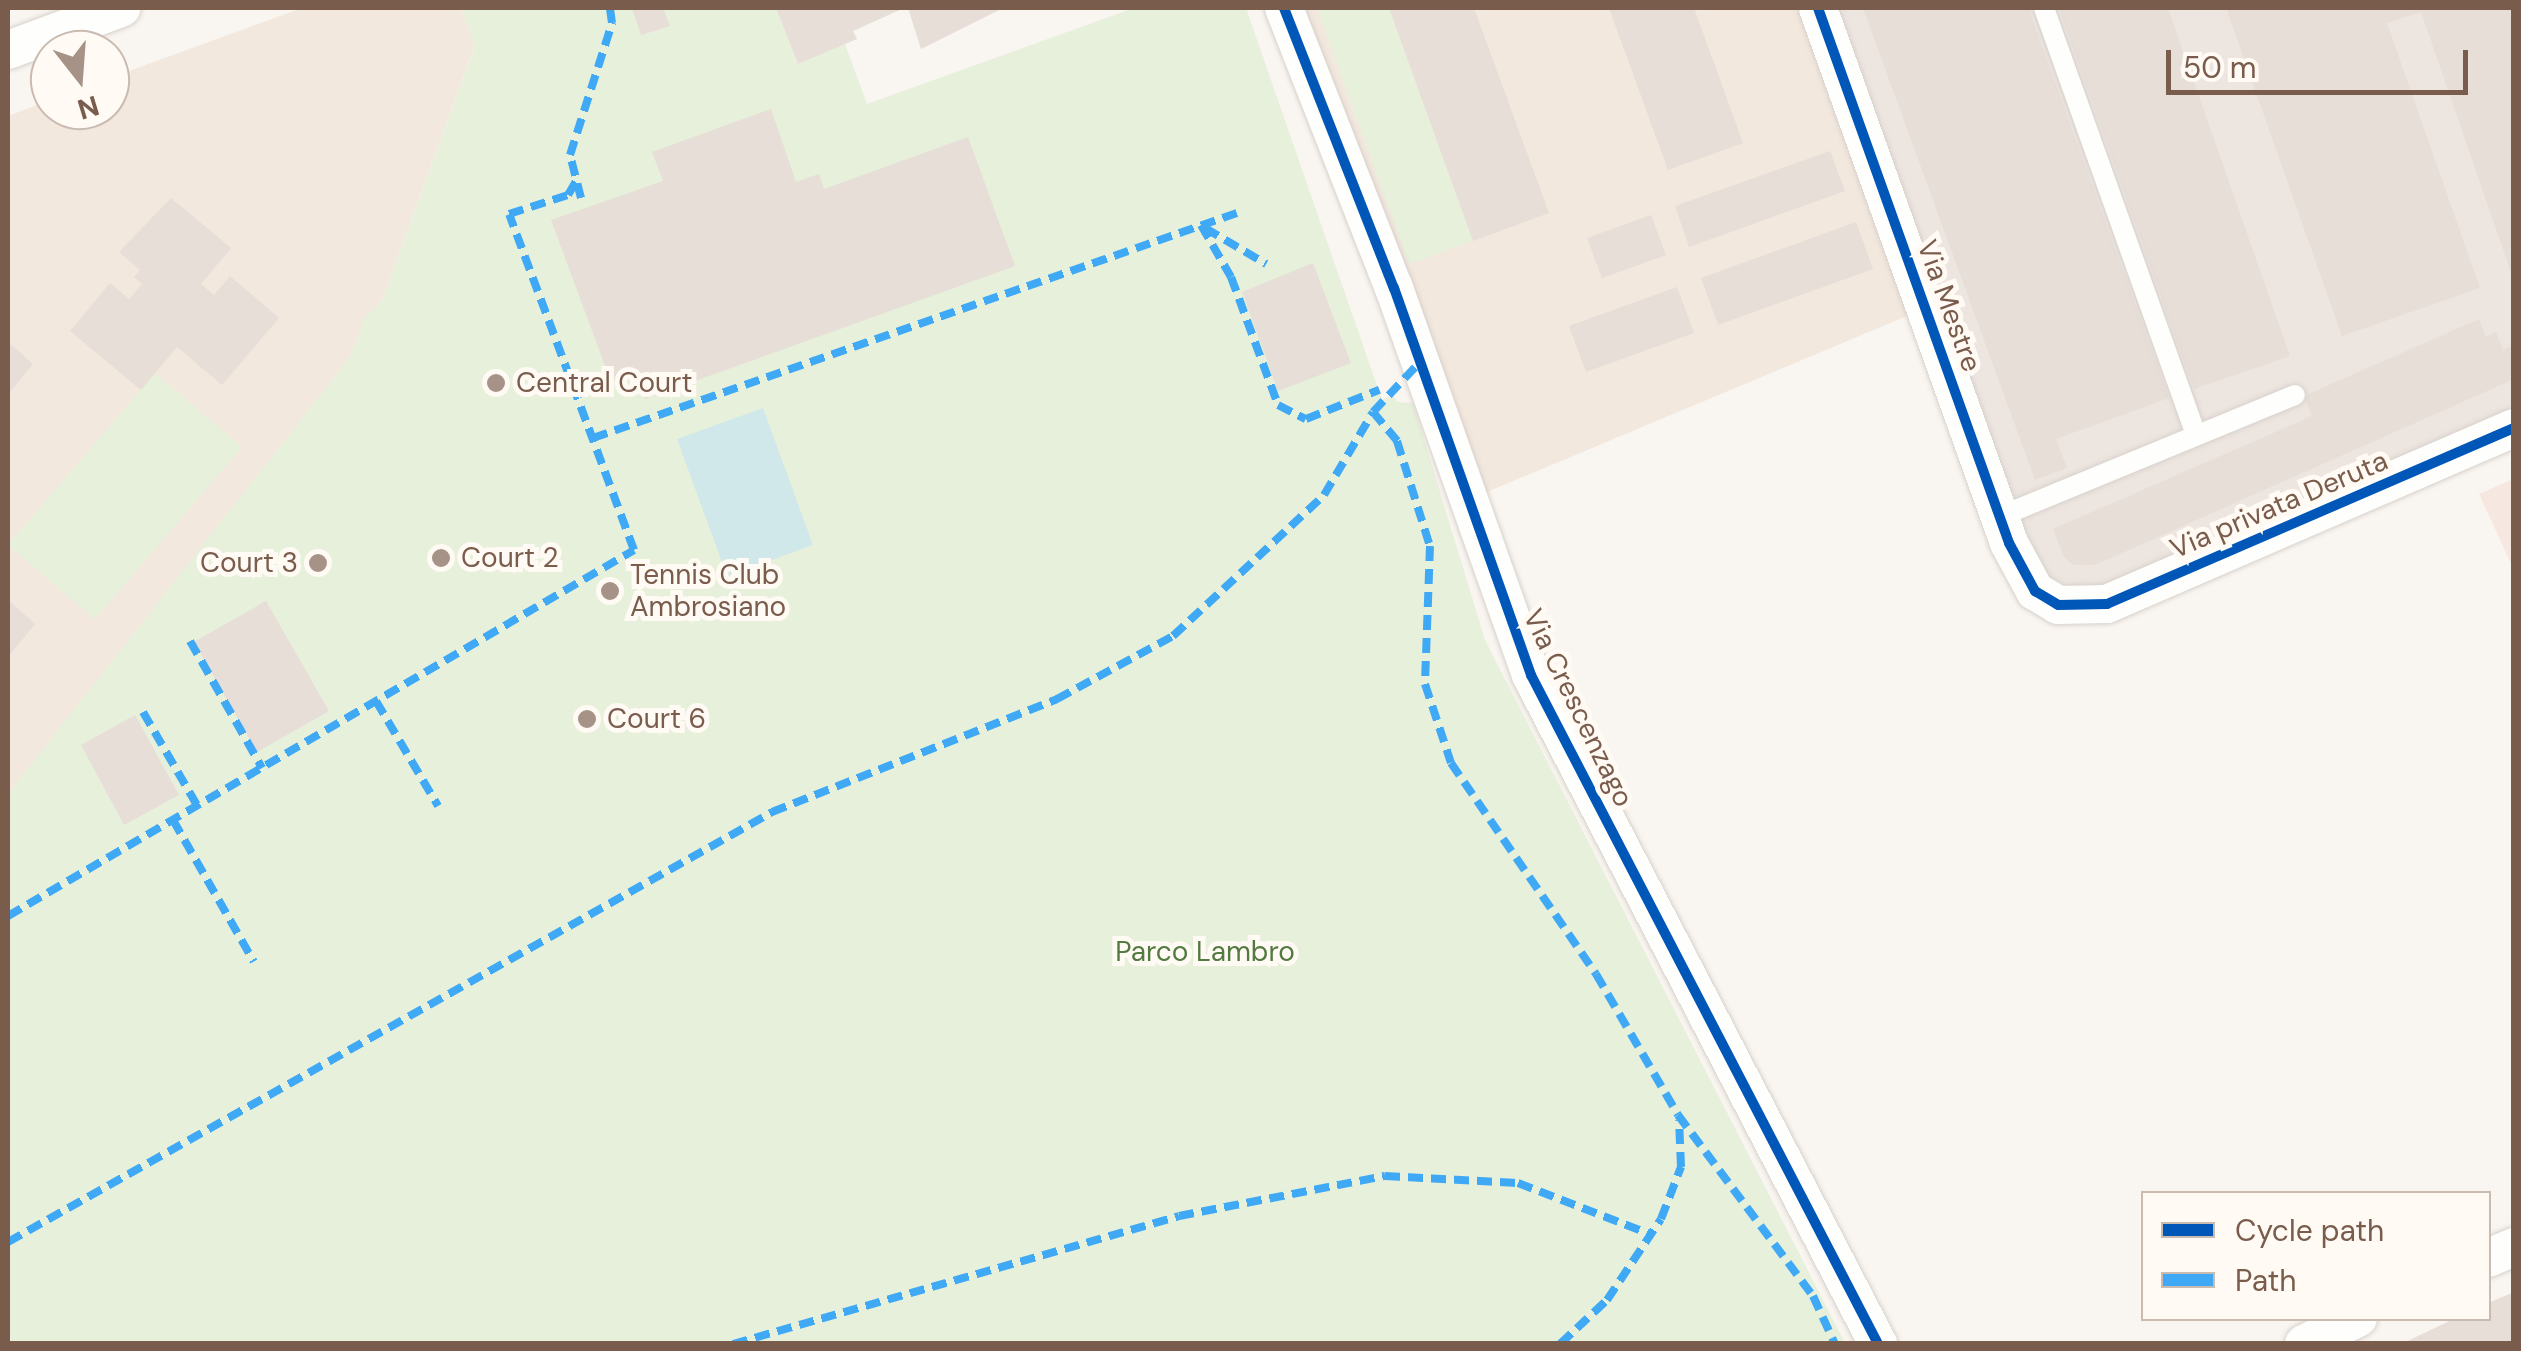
<!DOCTYPE html>
<html>
<head>
<meta charset="utf-8">
<style>
	body { margin:0 }
	#map { position:relative; width:2521px; height:1351px; overflow:hidden; background:#f9f5f0; font-family:"DM Sans",sans-serif }
	div>[style] { position:absolute }
	.residential>* { inset:0; background:#f2e8de }
	.commercial>* { inset:0; background:#f6e8e1 }
	.industrial>* { inset:0; background:#ede5e0 }
	.green>* { inset:0; background:#e7f0db }
	.water>* { inset:0; background:#d0e8ea }
	.building>* { inset:0; background:#e6ded7 }
	.roads { filter:drop-shadow(0 0 2px #d7d1cb) drop-shadow(0 0 2px #d7d1cb) }
	.lane>* { height:20px; margin:-10px; padding:0 10px; transform-origin:10px; border-radius:10px; background:#fefefd }
	.street>* { height:38px; margin:-19px; padding:0 19px; transform-origin:19px; border-radius:19px; background:#fefefd }
	.quiet>* { height:8px; margin-top:-4px; transform-origin:0; background:repeating-linear-gradient(90deg,#3fa9f5 0 15px,transparent 0 23px) }
	.cycleway>* { height:10px; margin:-5px; padding:0 5px; transform-origin:5px; border-radius:5px; background:#0057b8 }
	.dots>* { width:28px; height:28px; translate:-50% -50%; box-sizing:border-box; border:5px solid #fffaf3; border-radius:50% }
	span { translate:-50% -50%; white-space:nowrap; text-align:center; line-height:1.15; -webkit-text-stroke:10px #fffaf3; paint-order:stroke }
	.street-label { font-size:28px; color:#7a5c4d }
	.poi-label { font-size:28px; color:#7a5c4d }
	.left { translate:0 -50%; text-align:left }
	.right { translate:-100% -50%; text-align:right }
	.park-label { font-size:28px; color:#537a41 }
	.frame { position:absolute; inset:0; border:10px solid #7a5c4d; pointer-events:none }
	.legend { position:absolute; left:2141px; top:1191px; width:350px; height:130px; box-sizing:border-box; background:#fffaf3; border:2px solid #cabbb1; margin:0; padding:12px 18px; list-style:none; font-size:30px; color:#7a5c4d }
	.legend li { display:flex; align-items:center; gap:20px; height:50px }
	.legend b { width:50px; border:2px solid #cabbb1 }
	.north { position:absolute; left:30px; top:30px; width:100px; height:100px; box-sizing:border-box; background:#fffaf3; border:2px solid #cabbb1; border-radius:50%; rotate:163deg; font-size:28px; font-weight:700; line-height:40px; text-align:center; color:#7a5c4d }
	.north::after { content:''; display:block; margin:auto; width:35px; height:45px; background:#a69286; clip-path:polygon(50% 0,100% 100%,50% 72%,0 100%) }
	.scale { position:absolute; left:2166px; top:50px; width:302px; height:45px; box-sizing:border-box; border:5px solid #7a5c4d; border-top:0; padding-left:12px; font-size:30px; line-height:35px; white-space:nowrap; color:#7a5c4d; -webkit-text-stroke:8px #fffaf3; paint-order:stroke }
</style>
</head>
<body>
<div id="map">
	<div class="residential">
		<div style="clip-path:polygon(302px 8px,461px 8px,475px 45px,382px 301px,366px 317px,350px 357px,239px 505px,8px 795px,8px 116px,50px 100px,50px 110px,110px 110px,110px 78px)"></div>
		<div style="clip-path:polygon(1284px 8px,1818px 8px,1926px 308px,1470px 499px)"></div>
	</div>
	<div class="commercial">
		<div style="clip-path:polygon(2513px 479px,2513px 568px,2479px 494px)"></div>
	</div>
	<div class="industrial">
		<div style="clip-path:polygon(1818px 8px,2513px 8px,2513px 428px,2107px 604px,2035px 591px)"></div>
	</div>
	<div class="green">
		<div style="clip-path:polygon(461px 8px,776px 8px,798px 64px,845px 44px,867px 104px,1134px 8px,1246px 8px,1382px 400px,1393px 395px,1397px 402px,1413px 403px,1485px 640px,1845px 1343px,8px 1343px,8px 794px,350px 357px,366px 316px,382px 301px,475px 46px)"></div>
		<div style="clip-path:polygon(1317px 8px,1389px 8px,1473px 241px,1409px 264px)"></div>
		<div style="clip-path:polygon(155px 373px,242px 447px,95px 619px,8px 545px)"></div>
	</div>
	<div class="water">
		<div style="clip-path:polygon(763px 408px,813px 545px,727px 576px,677px 439px)"></div>
	</div>
	<div class="building">
		<div style="clip-path:polygon(632px 8px,663px 8px,670px 26px,641px 35px)"></div>
		<div style="clip-path:polygon(776px 8px,904px 8px,853px 31px,857px 39px,798px 64px)"></div>
		<div style="clip-path:polygon(908px 8px,1003px 8px,921px 49px)"></div>
		<div style="clip-path:polygon(1389px 8px,1474px 8px,1549px 213px,1473px 241px)"></div>
		<div style="clip-path:polygon(1609px 8px,1694px 8px,1743px 143px,1668px 170px)"></div>
		<div style="clip-path:polygon(1863px 8px,2028px 8px,2169px 398px,2056px 439px,2067px 468px,2035px 480px)"></div>
		<div style="clip-path:polygon(2059px 8px,2168px 8px,2290px 356px,2194px 389px)"></div>
		<div style="clip-path:polygon(2226px 8px,2514px 8px,2514px 281px,2421px 12px,2387px 23px,2480px 288px,2342px 336px)"></div>
		<div style="clip-path:polygon(771px 109px,796px 182px,819px 174px,824px 189px,968px 137px,1015px 266px,645px 399px,636px 375px,611px 382px,551px 220px,663px 181px,652px 152px)"></div>
		<div style="clip-path:polygon(1830px 151px,1845px 191px,1689px 247px,1675px 206px)"></div>
		<div style="clip-path:polygon(171px 198px,231px 248px,201px 284px,214px 295px,230px 276px,279px 318px,222px 385px,177px 347px,141px 390px,70px 331px,110px 283px,129px 299px,142px 284px,134px 277px,140px 270px,119px 252px)"></div>
		<div style="clip-path:polygon(1651px 215px,1666px 255px,1602px 278px,1587px 238px)"></div>
		<div style="clip-path:polygon(1856px 222px,1873px 269px,1718px 325px,1701px 278px)"></div>
		<div style="clip-path:polygon(1313px 263px,1351px 363px,1278px 391px,1242px 292px)"></div>
		<div style="clip-path:polygon(1677px 287px,1694px 333px,1586px 372px,1569px 326px)"></div>
		<div style="clip-path:polygon(2479px 319px,2486px 337px,2496px 332px,2503px 350px,2514px 345px,2514px 379px,2095px 565px,2073px 565px,2064px 557px,2053px 529px,2312px 416px,2304px 396px)"></div>
		<div style="clip-path:polygon(8px 342px,33px 364px,8px 394px)"></div>
		<div style="clip-path:polygon(8px 600px,35px 624px,8px 657px)"></div>
		<div style="clip-path:polygon(266px 601px,329px 711px,257px 752px,194px 642px)"></div>
		<div style="clip-path:polygon(135px 715px,179px 795px,124px 825px,81px 745px)"></div>
		<div style="clip-path:polygon(2514px 1292px,2514px 1344px,2401px 1344px,2456px 1318px,2488px 1318px,2488px 1303px)"></div>
	</div>
	<div class="roads">
		<div class="lane">
			<div style="left:2044px;top:8px;width:453px;rotate:70.4deg"></div>
			<div style="left:1999px;top:517px;width:320px;rotate:-22.4deg"></div>
		</div>
		<div class="street">
			<div style="left:1284px;top:8px;width:301px;rotate:68.6deg"></div>
			<div style="left:1394px;top:288px;width:411px;rotate:70.5deg"></div>
			<div style="left:1531px;top:675px;width:754px;rotate:62.58deg"></div>
			<div style="left:1818px;top:8px;width:568px;rotate:70.35deg"></div>
			<div style="left:2009px;top:543px;width:55px;rotate:61.6deg"></div>
			<div style="left:2035px;top:591px;width:27px;rotate:31deg"></div>
			<div style="left:2058px;top:605px;width:49px;rotate:-1.2deg"></div>
			<div style="left:2107px;top:604px;width:443px;rotate:-23.4deg"></div>
			<div style="left:8px;top:50px;width:121px;rotate:-20.4deg"></div>
			<div style="left:2488px;top:1258px;width:28px;rotate:-23deg"></div>
			<div style="left:2304px;top:1344px;width:60px;rotate:-25.7deg"></div>
		</div>
	</div>
	<div class="quiet">
		<div style="left:581px;top:198px;width:44px;rotate:-104.3deg"></div>
		<div style="left:570px;top:155px;width:139px;rotate:-72.3deg"></div>
		<div style="left:612px;top:23px;width:15px;rotate:-98deg"></div>
		<div style="left:1201px;top:225px;width:60px;rotate:60deg"></div>
		<div style="left:1231px;top:277px;width:136px;rotate:69.8deg"></div>
		<div style="left:1278px;top:405px;width:31px;rotate:27deg"></div>
		<div style="left:1306px;top:419px;width:79px;rotate:-21.7deg"></div>
		<div style="left:1205px;top:228px;width:71px;rotate:30.5deg"></div>
		<div style="left:1373px;top:412px;width:38px;rotate:50deg"></div>
		<div style="left:1397px;top:441px;width:110px;rotate:72.6deg"></div>
		<div style="left:1430px;top:546px;width:138px;rotate:92.1deg"></div>
		<div style="left:1425px;top:684px;width:83px;rotate:71.8deg"></div>
		<div style="left:1451px;top:763px;width:256px;rotate:55.5deg"></div>
		<div style="left:1596px;top:974px;width:163px;rotate:59.8deg"></div>
		<div style="left:1678px;top:1115px;width:226px;rotate:53.3deg"></div>
		<div style="left:1813px;top:1296px;width:53px;rotate:65.4deg"></div>
		<div style="left:593px;top:438px;width:682px;rotate:-19.26deg"></div>
		<div style="left:190px;top:641px;width:146px;rotate:60.4deg"></div>
		<div style="left:376px;top:701px;width:122px;rotate:59.4deg"></div>
		<div style="left:143px;top:712px;width:108px;rotate:59.9deg"></div>
		<div style="left:173px;top:820px;width:163px;rotate:60.3deg"></div>
		<div style="left:8px;top:916px;width:725px;rotate:-30.31deg"></div>
		<div style="left:634px;top:550px;width:358px;rotate:-110.4deg"></div>
		<div style="left:509px;top:214px;width:62px;rotate:-17.9deg"></div>
		<div style="left:568px;top:195px;width:16px;rotate:-60deg"></div>
		<div style="left:8px;top:1242px;width:877px;rotate:-29.37deg"></div>
		<div style="left:772px;top:812px;width:307px;rotate:-21.6deg"></div>
		<div style="left:1057px;top:699px;width:132px;rotate:-28.5deg"></div>
		<div style="left:1173px;top:636px;width:207px;rotate:-43deg"></div>
		<div style="left:1324px;top:495px;width:96px;rotate:-59.4deg"></div>
		<div style="left:1373px;top:412px;width:69px;rotate:-46.8deg"></div>
		<div style="left:733px;top:1344px;width:464px;rotate:-16deg"></div>
		<div style="left:1179px;top:1216px;width:210px;rotate:-11deg"></div>
		<div style="left:1385px;top:1176px;width:133px;rotate:3deg"></div>
		<div style="left:1518px;top:1183px;width:144px;rotate:21.2deg"></div>
		<div style="left:1560px;top:1344px;width:64px;rotate:-43.1deg"></div>
		<div style="left:1607px;top:1300px;width:97px;rotate:-56.3deg"></div>
		<div style="left:1661px;top:1219px;width:56px;rotate:-69deg"></div>
		<div style="left:1681px;top:1167px;width:47px;rotate:-92.4deg"></div>
	</div>
	<div class="cycleway">
		<div style="left:1284px;top:8px;width:301px;rotate:68.6deg"></div>
		<div style="left:1394px;top:288px;width:411px;rotate:70.5deg"></div>
		<div style="left:1531px;top:675px;width:754px;rotate:62.58deg"></div>
		<div style="left:1818px;top:8px;width:568px;rotate:70.35deg"></div>
		<div style="left:2009px;top:543px;width:55px;rotate:61.6deg"></div>
		<div style="left:2035px;top:591px;width:27px;rotate:31deg"></div>
		<div style="left:2058px;top:605px;width:49px;rotate:-1.2deg"></div>
		<div style="left:2107px;top:604px;width:443px;rotate:-23.4deg"></div>
	</div>
	<div class="dots">
		<div style="left:496px;top:383px;background:#a69286"></div>
		<div style="left:441px;top:558px;background:#a69286"></div>
		<div style="left:318px;top:563px;background:#a69286"></div>
		<div style="left:610px;top:591px;background:#a69286"></div>
		<div style="left:587px;top:719px;background:#a69286"></div>
	</div>
	<div class="street-label">
		<span style="left:1949px;top:306px;rotate:70deg">Via Mestre</span>
		<span style="left:2279px;top:505px;rotate:-23deg">Via privata Deruta</span>
		<span style="left:1578px;top:708px;rotate:64deg">Via Crescenzago</span>
	</div>
	<div class="poi-label">
		<span class="left" style="left:516px;top:383px">Central Court</span>
		<span class="left" style="left:461px;top:558px">Court 2</span>
		<span class="right" style="left:298px;top:563px">Court 3</span>
		<span class="left" style="left:630px;top:591px">Tennis Club<br>Ambrosiano</span>
		<span class="left" style="left:607px;top:719px">Court 6</span>
	</div>
	<div class="park-label">
		<span style="left:1205px;top:952px">Parco Lambro</span>
	</div>
	<div class="frame"></div>
	<ul class="legend">
	<li><b style="height:12px;background:#0057b8"></b>Cycle path</li>
	<li><b style="height:12px;background:#3fa9f5"></b>Path</li>
	</ul>
	<div class="north">N</div>
	<div class="scale">50 m</div>
</div>
</body>
</html>
